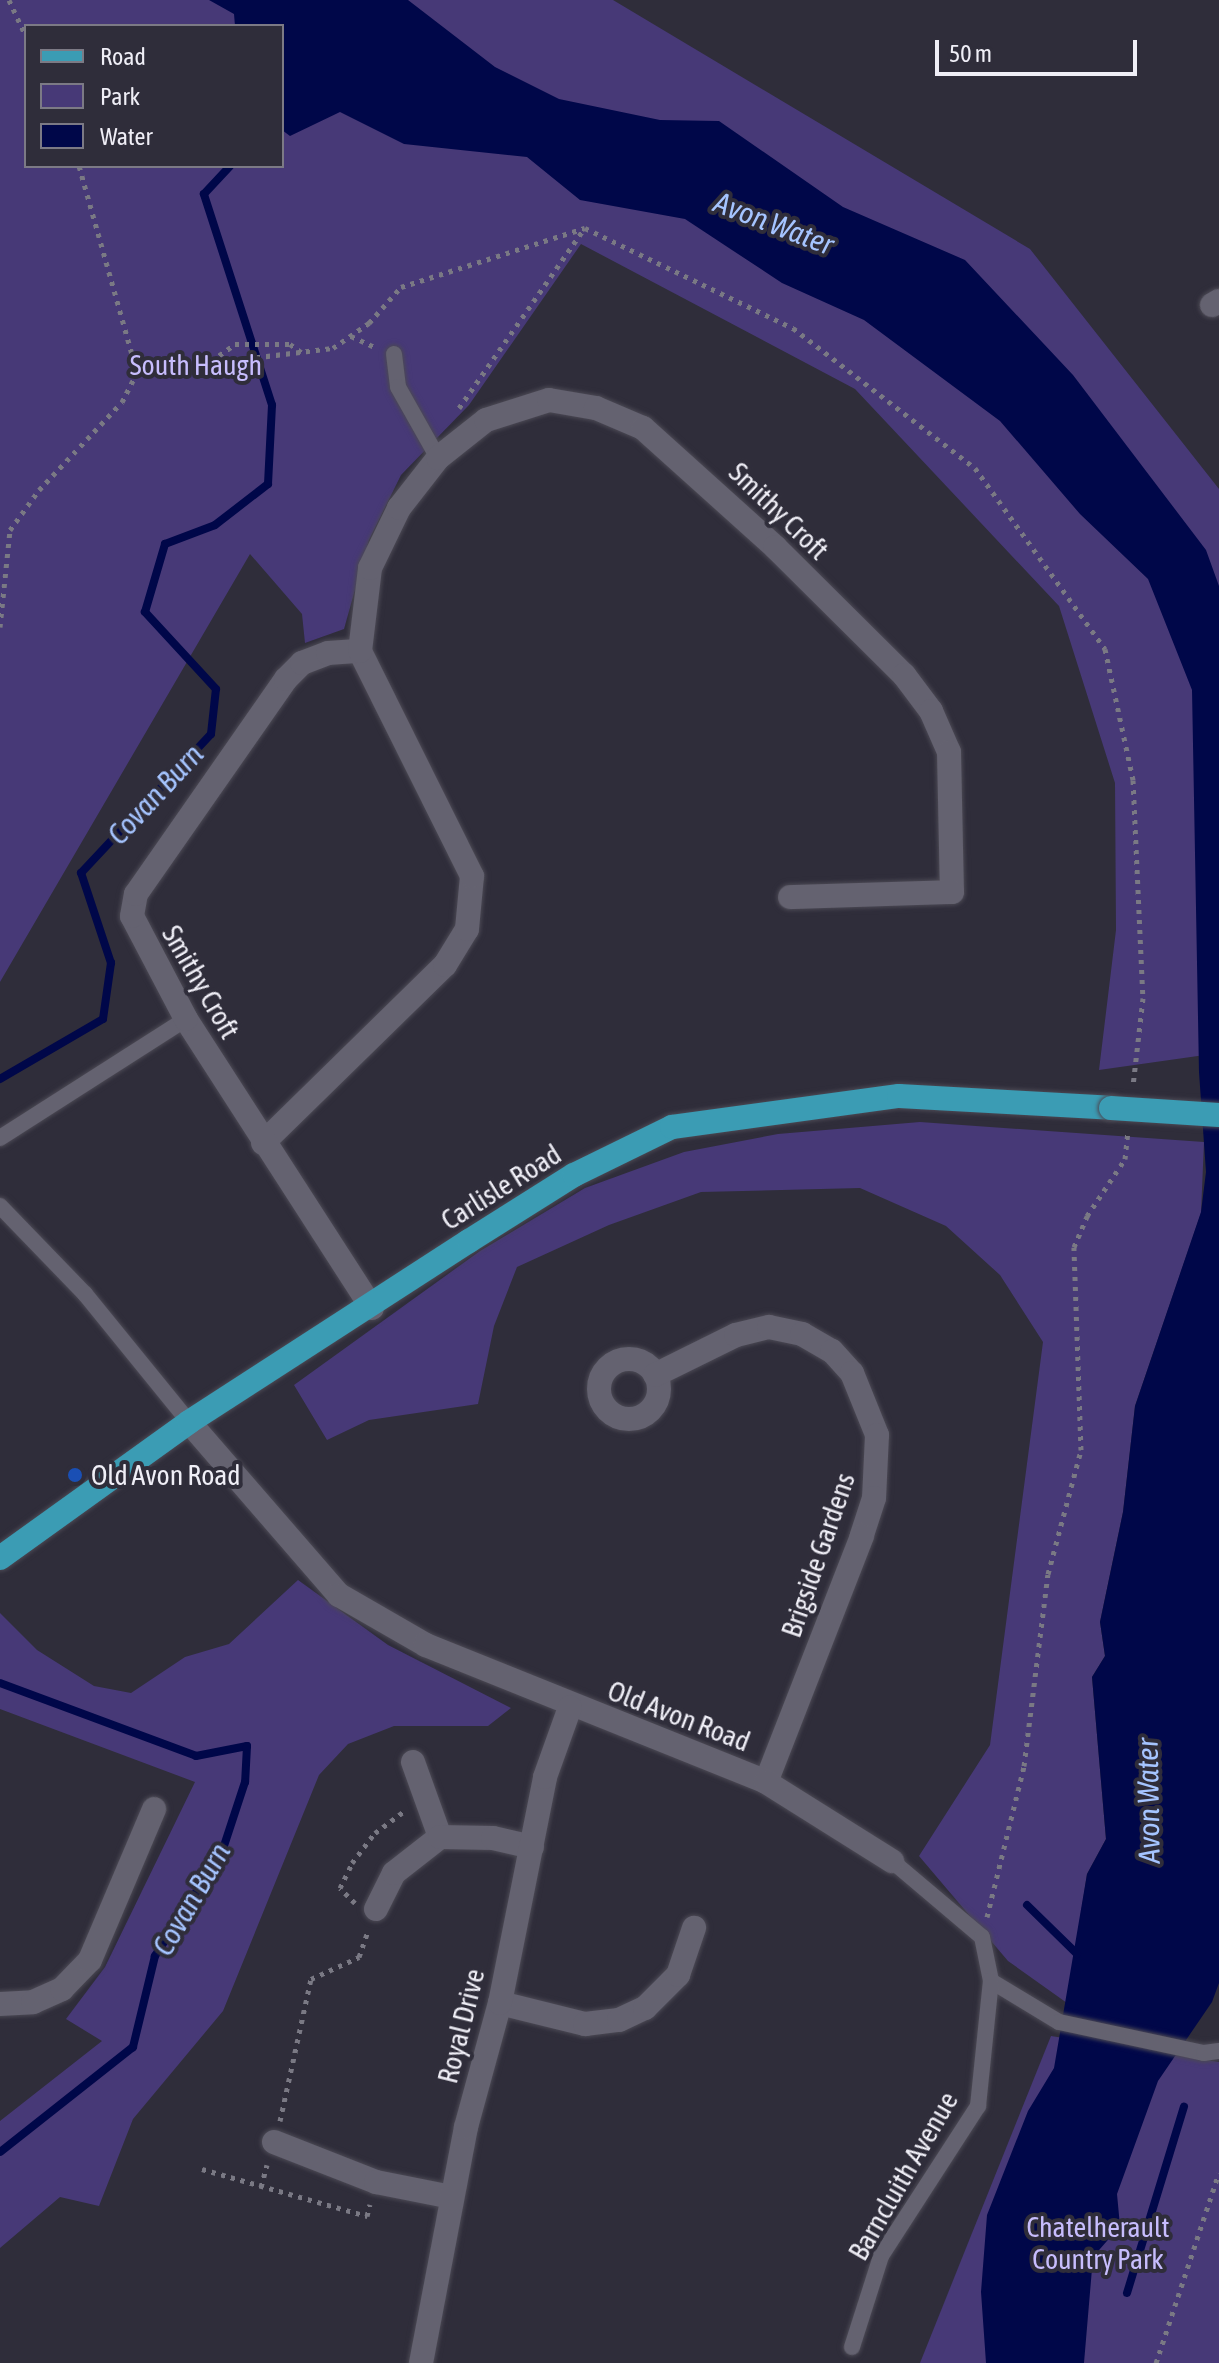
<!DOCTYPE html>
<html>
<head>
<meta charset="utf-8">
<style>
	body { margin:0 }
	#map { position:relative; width:1219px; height:2363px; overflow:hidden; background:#2f2d3a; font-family:"Asap Condensed",sans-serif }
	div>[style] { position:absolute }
	.green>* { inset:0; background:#473977 }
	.water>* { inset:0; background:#000749 }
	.stream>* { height:8px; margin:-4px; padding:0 4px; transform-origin:4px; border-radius:4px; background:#000749 }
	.path>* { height:5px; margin-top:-2.5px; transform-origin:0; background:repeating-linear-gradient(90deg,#7a7984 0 4px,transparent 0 10px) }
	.roads { filter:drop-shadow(0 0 2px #4b4954) drop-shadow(0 0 2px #4b4954) }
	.lane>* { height:16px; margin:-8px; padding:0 8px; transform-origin:8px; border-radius:8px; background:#646270 }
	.street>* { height:24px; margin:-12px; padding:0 12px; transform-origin:12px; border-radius:12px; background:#646270 }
	.street>.ring { margin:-12px; padding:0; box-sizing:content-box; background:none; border:24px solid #646270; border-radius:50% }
	.primary>* { height:24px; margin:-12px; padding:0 12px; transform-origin:12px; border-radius:12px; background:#3b9cb4 }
	.bridges { filter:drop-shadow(0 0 2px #4b4954) drop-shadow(0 0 2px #4b4954) }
	.primary-bridge>* { height:24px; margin:-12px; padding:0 12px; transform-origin:12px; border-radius:12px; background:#3b9cb4 }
	.dots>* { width:22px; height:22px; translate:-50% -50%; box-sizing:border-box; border:4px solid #2f2d3a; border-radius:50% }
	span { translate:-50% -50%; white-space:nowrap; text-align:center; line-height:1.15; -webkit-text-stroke:8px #2f2d3a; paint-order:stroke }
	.park-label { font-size:28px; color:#c7bdfd }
	.street-label { font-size:28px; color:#efeef6 }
	.poi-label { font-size:28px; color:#efeef6 }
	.left { translate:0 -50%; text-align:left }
	.water-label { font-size:30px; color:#a5c4ff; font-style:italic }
	.legend { position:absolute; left:24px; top:24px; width:260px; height:144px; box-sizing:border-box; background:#2f2d3a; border:2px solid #7c7a85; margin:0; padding:10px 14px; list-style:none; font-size:24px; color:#efeef6 }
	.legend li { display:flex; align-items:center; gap:16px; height:40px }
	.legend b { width:40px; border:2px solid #7c7a85 }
	.scale { position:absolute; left:935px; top:40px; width:202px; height:36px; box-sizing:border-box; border:4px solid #efeef6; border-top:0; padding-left:10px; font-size:24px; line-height:28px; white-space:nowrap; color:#efeef6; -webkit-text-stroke:6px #2f2d3a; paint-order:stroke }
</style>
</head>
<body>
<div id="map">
	<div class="green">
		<div style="clip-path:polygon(evenodd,0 0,613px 0,1030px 249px,1219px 489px,1219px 1053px,1099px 1070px,1116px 930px,1115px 783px,1059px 606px,855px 389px,581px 244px,469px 405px,401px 475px,369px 540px,344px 629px,305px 643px,302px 614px,250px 554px,0 982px,0 0,26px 26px,282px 26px,282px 166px,26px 166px,26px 26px)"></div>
		<div style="clip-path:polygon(920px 1122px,1204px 1142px,1201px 1213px,1135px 1406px,1123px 1512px,1100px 1622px,1105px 1656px,1092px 1677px,1106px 1839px,1087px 1874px,1067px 2003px,1008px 1961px,919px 1856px,990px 1745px,1043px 1342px,1000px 1275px,946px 1226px,860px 1188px,701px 1192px,609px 1225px,517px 1267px,494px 1326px,478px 1404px,369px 1420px,327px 1440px,294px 1385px,480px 1251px,585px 1188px,684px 1152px,778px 1134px)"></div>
		<div style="clip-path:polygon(298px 1580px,388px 1645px,511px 1708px,488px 1726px,394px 1726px,348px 1744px,319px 1775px,223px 2011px,133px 2119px,99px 2206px,60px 2197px,0 2248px,0 2121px,102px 2041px,66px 2019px,105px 1967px,195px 1782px,0 1709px,0 1613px,37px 1650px,94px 1686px,131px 1693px,185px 1657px,229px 1644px)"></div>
		<div style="clip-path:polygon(1051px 2036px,1219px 2062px,1219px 2363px,920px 2363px)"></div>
	</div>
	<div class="water">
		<div style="clip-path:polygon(209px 0,408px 0,495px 67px,559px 99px,660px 120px,719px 121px,843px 207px,965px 260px,1073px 375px,1206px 550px,1219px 586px,1219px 1983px,1212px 2002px,1158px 2081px,1117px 2194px,1120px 2226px,1093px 2257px,1084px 2363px,986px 2363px,981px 2292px,987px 2215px,1028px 2111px,1054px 2068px,1087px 1874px,1106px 1839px,1092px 1677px,1105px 1656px,1100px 1622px,1123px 1512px,1135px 1406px,1201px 1212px,1206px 1172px,1199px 1072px,1192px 690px,1148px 579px,1080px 514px,1000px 421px,864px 320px,782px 283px,685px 219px,580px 200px,527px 157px,404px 144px,340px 112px,290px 136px,282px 130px,282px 26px,235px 26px,234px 14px)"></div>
	</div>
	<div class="stream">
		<div style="left:0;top:1079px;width:119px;rotate:-30.2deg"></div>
		<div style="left:103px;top:1019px;width:57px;rotate:-81.9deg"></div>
		<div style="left:111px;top:963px;width:95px;rotate:-108.4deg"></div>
		<div style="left:81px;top:873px;width:190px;rotate:-46.9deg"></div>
		<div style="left:211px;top:734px;width:45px;rotate:-83.7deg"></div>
		<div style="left:216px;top:689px;width:105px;rotate:-132.7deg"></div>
		<div style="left:145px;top:612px;width:71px;rotate:-73.6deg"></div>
		<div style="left:165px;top:544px;width:53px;rotate:-20.8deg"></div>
		<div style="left:215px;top:525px;width:67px;rotate:-37.7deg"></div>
		<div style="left:268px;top:484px;width:79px;rotate:-87.1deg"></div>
		<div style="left:272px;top:405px;width:222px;rotate:-107.9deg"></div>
		<div style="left:204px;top:194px;width:38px;rotate:-47deg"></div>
		<div style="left:0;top:1683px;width:209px;rotate:20.4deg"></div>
		<div style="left:196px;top:1756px;width:52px;rotate:-11.1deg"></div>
		<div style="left:247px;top:1746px;width:36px;rotate:93deg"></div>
		<div style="left:245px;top:1782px;width:74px;rotate:108.2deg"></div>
		<div style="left:222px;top:1852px;width:124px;rotate:122.8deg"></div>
		<div style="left:155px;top:1956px;width:94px;rotate:103.6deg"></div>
		<div style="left:133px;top:2047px;width:169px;rotate:141.7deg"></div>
		<div style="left:1027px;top:1905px;width:70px;rotate:44.4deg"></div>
		<div style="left:1127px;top:2293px;width:195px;rotate:-73deg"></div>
	</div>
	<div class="path">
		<div style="left:9px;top:0;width:40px;rotate:65deg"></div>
		<div style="left:351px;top:336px;width:26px;rotate:25deg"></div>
		<div style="left:211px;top:361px;width:29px;rotate:-35deg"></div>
		<div style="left:235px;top:344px;width:55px"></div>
		<div style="left:290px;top:344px;width:14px;rotate:36deg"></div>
		<div style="left:137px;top:372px;width:197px;rotate:-7deg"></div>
		<div style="left:333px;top:348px;width:44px;rotate:-34.8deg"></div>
		<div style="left:369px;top:323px;width:48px;rotate:-48.4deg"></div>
		<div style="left:401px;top:287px;width:193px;rotate:-17.8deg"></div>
		<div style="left:585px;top:228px;width:231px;rotate:25.7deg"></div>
		<div style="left:793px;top:328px;width:230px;rotate:37.6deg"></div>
		<div style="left:975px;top:468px;width:223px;rotate:54.3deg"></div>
		<div style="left:1105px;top:649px;width:134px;rotate:77.9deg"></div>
		<div style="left:1133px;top:780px;width:218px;rotate:87.4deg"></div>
		<div style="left:1143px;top:998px;width:89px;rotate:96.5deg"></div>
		<div style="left:459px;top:408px;width:218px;rotate:-55.1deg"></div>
		<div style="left:0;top:627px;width:98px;rotate:-84.1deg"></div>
		<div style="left:10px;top:530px;width:49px;rotate:-54.1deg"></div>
		<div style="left:39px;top:490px;width:121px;rotate:-46.7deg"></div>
		<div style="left:122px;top:402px;width:34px;rotate:-63deg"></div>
		<div style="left:137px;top:372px;width:214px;rotate:-105.7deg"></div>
		<div style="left:355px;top:1903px;width:21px;rotate:-135deg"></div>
		<div style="left:340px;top:1888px;width:28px;rotate:-64deg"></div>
		<div style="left:352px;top:1863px;width:38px;rotate:-53deg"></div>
		<div style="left:375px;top:1833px;width:38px;rotate:-37deg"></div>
		<div style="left:987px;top:1917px;width:155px;rotate:-76.2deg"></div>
		<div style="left:1024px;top:1766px;width:193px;rotate:-82.9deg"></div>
		<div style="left:1048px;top:1574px;width:128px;rotate:-75.1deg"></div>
		<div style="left:1081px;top:1450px;width:203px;rotate:-92deg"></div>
		<div style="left:1074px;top:1247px;width:34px;rotate:-67deg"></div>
		<div style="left:1087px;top:1216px;width:69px;rotate:-56.3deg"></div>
		<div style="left:1125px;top:1159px;width:27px;rotate:-84deg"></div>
		<div style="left:280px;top:2121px;width:145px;rotate:-77.7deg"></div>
		<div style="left:311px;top:1979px;width:53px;rotate:-24.6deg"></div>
		<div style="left:359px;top:1957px;width:28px;rotate:-71deg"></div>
		<div style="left:202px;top:2169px;width:172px;rotate:15.9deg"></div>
		<div style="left:367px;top:2216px;width:12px;rotate:-76deg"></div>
		<div style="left:261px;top:2187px;width:23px;rotate:-75deg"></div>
		<div style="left:1156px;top:2363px;width:200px;rotate:-71.7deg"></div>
	</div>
	<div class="roads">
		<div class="lane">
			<div style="left:394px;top:354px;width:33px;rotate:83deg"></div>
			<div style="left:398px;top:387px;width:81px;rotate:60.6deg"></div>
			<div style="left:0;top:1138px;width:221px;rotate:-32.6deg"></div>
			<div style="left:0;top:1206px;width:122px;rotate:46deg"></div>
			<div style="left:85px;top:1294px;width:165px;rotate:50.9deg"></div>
			<div style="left:892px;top:1861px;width:118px;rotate:40.2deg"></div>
			<div style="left:982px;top:1937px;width:45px;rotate:78.4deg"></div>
			<div style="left:991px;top:1981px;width:79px;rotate:31.1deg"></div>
			<div style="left:1059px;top:2022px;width:148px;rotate:12.1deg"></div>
			<div style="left:1204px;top:2053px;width:15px;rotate:-8deg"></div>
			<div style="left:852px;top:2347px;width:96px;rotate:-72.3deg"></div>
			<div style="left:881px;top:2256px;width:179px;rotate:-57.1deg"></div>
			<div style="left:978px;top:2106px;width:126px;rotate:-84.1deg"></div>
		</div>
		<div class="street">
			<div style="left:1212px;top:305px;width:8px;rotate:-30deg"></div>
			<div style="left:263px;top:1143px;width:255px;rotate:-44.4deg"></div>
			<div style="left:445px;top:965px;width:42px;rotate:-58.6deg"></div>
			<div style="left:467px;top:929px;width:53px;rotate:-84.6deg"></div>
			<div style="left:472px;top:876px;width:251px;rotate:-116.5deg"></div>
			<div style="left:372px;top:1308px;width:344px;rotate:-122.8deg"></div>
			<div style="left:186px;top:1019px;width:116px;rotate:-117.7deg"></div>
			<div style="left:132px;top:916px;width:22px;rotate:-80deg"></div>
			<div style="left:136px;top:894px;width:262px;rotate:-55.1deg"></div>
			<div style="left:286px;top:679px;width:23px;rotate:-45deg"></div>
			<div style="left:302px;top:663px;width:28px;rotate:-21deg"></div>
			<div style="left:328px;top:653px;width:32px;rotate:-4deg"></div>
			<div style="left:360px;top:651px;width:84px;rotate:-83.1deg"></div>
			<div style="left:370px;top:568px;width:67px;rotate:-64.2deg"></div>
			<div style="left:399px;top:508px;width:63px;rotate:-52deg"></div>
			<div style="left:438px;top:458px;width:61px;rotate:-38.4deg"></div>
			<div style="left:486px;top:420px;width:66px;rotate:-17.6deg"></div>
			<div style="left:549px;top:400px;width:48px;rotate:9.7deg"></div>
			<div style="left:596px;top:408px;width:51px;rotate:23.1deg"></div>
			<div style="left:643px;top:428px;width:178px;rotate:42deg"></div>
			<div style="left:775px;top:547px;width:182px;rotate:44.8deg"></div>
			<div style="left:904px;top:675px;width:45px;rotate:53.1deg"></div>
			<div style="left:931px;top:711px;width:45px;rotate:66.3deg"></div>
			<div style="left:949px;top:752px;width:140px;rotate:88.8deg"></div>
			<div style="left:952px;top:892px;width:162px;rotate:178.2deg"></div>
			<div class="ring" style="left:599px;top:1359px;width:36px;height:36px"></div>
			<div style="left:655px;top:1375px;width:90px;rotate:-26.3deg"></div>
			<div style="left:736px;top:1335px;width:34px;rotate:-14deg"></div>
			<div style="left:769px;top:1327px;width:34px;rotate:12deg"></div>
			<div style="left:802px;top:1334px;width:34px;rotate:30deg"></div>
			<div style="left:832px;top:1351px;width:30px;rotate:48deg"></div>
			<div style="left:852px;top:1373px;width:67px;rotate:68deg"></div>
			<div style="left:877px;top:1435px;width:63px;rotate:92.7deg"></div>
			<div style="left:874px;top:1498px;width:40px;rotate:108deg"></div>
			<div style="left:862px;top:1536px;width:264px;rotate:111.3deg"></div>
			<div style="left:189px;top:1422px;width:229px;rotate:49.1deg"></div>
			<div style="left:339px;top:1595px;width:100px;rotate:29.9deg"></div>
			<div style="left:426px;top:1645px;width:367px;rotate:21.9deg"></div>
			<div style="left:766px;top:1782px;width:149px;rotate:32.1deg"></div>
			<div style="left:413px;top:1762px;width:80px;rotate:70.2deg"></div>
			<div style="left:376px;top:1909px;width:40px;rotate:-63.4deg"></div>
			<div style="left:394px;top:1873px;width:58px;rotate:-38deg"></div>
			<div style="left:440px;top:1837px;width:53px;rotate:1.1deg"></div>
			<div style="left:493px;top:1838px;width:40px;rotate:13deg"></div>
			<div style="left:500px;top:2003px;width:88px;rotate:13.9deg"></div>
			<div style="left:585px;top:2024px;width:34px;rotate:-7deg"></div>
			<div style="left:619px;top:2020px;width:29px;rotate:-25deg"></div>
			<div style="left:645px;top:2008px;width:47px;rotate:-45deg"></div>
			<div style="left:678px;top:1975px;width:50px;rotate:-71.2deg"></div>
			<div style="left:0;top:2004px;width:33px;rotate:-3deg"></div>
			<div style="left:33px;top:2002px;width:32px;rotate:-24deg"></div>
			<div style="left:62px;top:1989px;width:40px;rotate:-46deg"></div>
			<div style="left:90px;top:1960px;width:164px;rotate:-67deg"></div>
			<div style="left:274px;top:2142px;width:110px;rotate:21.4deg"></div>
			<div style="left:376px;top:2182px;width:77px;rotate:11.2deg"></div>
			<div style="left:421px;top:2363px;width:240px;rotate:-79.2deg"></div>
			<div style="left:466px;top:2127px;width:129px;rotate:-74.7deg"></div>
			<div style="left:500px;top:2003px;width:230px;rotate:-78.7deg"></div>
			<div style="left:545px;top:1777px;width:74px;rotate:-70.3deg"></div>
		</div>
		<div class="primary">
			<div style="left:0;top:1558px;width:233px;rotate:-35.7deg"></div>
			<div style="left:189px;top:1422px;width:333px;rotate:-32.9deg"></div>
			<div style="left:469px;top:1241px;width:124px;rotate:-32.2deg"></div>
			<div style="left:574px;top:1175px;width:109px;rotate:-26.1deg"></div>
			<div style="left:672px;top:1127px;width:229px;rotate:-7.8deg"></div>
			<div style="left:899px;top:1096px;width:212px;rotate:3.2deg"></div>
		</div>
	</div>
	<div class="bridges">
		<div class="primary-bridge">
			<div style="left:1111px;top:1108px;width:108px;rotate:3.7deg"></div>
		</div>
	</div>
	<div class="dots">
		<div style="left:75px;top:1475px;background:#1a4fb4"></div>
	</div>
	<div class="park-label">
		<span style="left:196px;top:365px">South Haugh</span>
		<span style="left:1098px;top:2243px">Chatelherault<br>Country Park</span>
	</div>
	<div class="street-label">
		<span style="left:779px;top:511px;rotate:44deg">Smithy Croft</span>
		<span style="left:201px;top:982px;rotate:60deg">Smithy Croft</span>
		<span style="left:501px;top:1187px;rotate:-32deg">Carlisle Road</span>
		<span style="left:818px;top:1555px;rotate:-71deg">Brigside Gardens</span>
		<span style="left:679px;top:1716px;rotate:21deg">Old Avon Road</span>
		<span style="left:461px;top:2026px;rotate:-76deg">Royal Drive</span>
		<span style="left:903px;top:2176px;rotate:-60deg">Barncluith Avenue</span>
	</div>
	<div class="poi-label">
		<span class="left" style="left:91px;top:1475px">Old Avon Road</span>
	</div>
	<div class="water-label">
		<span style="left:774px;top:223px;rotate:21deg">Avon Water</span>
		<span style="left:155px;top:794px;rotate:-47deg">Covan Burn</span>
		<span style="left:1148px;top:1801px;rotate:-91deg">Avon Water</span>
		<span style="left:191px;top:1899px;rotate:-60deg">Covan Burn</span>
	</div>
	<ul class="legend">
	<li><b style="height:10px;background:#3b9cb4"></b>Road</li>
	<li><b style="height:22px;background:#473977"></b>Park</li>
	<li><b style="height:22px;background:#000749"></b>Water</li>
	</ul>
	<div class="scale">50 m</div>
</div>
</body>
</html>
